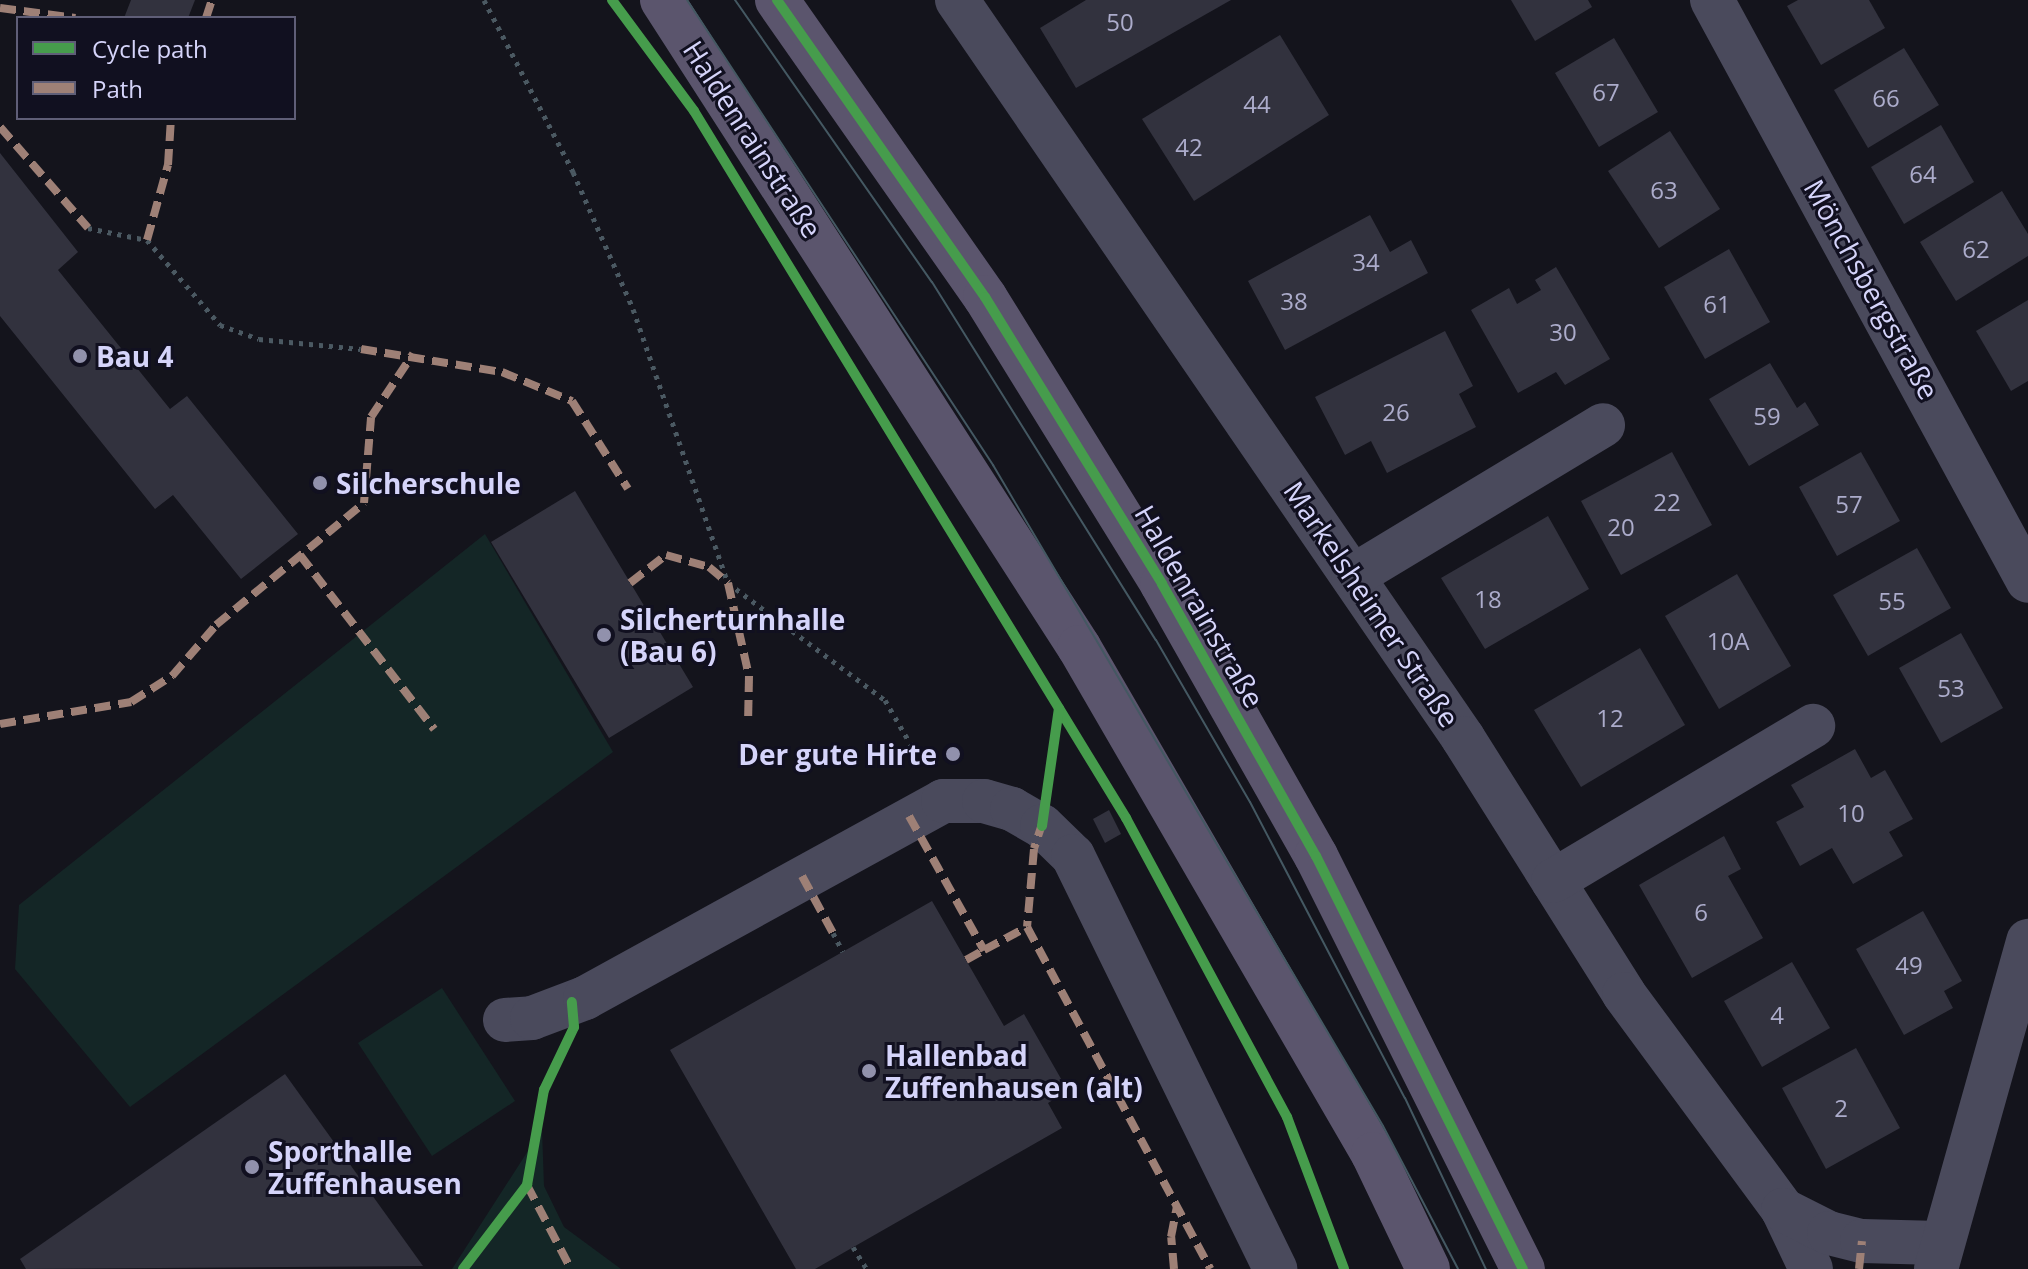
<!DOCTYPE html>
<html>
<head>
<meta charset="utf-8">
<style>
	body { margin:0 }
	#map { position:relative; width:2028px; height:1269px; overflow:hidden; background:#14141c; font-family:"Open Sans",sans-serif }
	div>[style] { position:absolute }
	.green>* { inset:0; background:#142626 }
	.building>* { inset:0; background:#32323e }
	.path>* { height:5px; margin-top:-2.5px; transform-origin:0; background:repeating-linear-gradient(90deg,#4b5962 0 4px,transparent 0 10px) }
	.minor>* { height:44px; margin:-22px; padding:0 22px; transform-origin:22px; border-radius:22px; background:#4a4a5c }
	.major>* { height:44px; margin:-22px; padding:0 22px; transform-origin:22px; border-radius:22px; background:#5b556d }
	.tram>* { height:2px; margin:-1px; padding:0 1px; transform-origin:1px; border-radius:1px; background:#445862 }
	.quiet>* { height:8px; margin-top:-4px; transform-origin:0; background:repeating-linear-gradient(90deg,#9e8076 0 16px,transparent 0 24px) }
	.cycleway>* { height:10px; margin:-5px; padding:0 5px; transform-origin:5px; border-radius:5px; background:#469c4c }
	.dots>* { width:22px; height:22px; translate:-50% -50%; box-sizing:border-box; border:4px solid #111020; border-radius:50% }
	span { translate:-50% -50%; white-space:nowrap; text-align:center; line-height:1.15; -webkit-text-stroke:6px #111020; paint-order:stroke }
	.number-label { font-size:24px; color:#acaccb }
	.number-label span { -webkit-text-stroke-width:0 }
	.street-label { font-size:28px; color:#d5d4fa }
	.poi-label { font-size:28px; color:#d5d4fa; font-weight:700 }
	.left { translate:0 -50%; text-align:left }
	.right { translate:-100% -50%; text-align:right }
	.legend { position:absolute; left:16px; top:16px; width:280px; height:104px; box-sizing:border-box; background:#111020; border:2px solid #5f5e77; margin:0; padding:10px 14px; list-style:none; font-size:24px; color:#d5d4fa }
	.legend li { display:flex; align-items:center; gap:16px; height:40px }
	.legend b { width:40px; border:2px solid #5f5e77 }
</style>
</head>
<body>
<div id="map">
	<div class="green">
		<div style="clip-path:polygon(485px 534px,613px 752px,130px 1107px,15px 969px,19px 905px)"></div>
		<div style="clip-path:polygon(442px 988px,515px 1101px,432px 1156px,358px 1043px)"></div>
		<div style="clip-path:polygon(542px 1129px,544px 1186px,564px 1227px,621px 1269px,452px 1269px)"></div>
	</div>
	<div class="building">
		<div style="clip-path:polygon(131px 0,195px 0,188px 18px,124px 18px)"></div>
		<div style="clip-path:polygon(1086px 0,1231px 0,1076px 88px,1040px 28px)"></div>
		<div style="clip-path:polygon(1511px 0,1588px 0,1592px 7px,1535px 41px)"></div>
		<div style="clip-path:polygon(1798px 0,1869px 0,1885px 28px,1821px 65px,1787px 6px)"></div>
		<div style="clip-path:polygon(1280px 35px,1329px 115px,1194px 201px,1142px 119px)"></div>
		<div style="clip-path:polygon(1614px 38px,1658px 112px,1599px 147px,1555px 73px)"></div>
		<div style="clip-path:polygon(1904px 48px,1939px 105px,1868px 148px,1834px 90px)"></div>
		<div style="clip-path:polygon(1941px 125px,1974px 182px,1904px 224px,1871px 167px)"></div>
		<div style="clip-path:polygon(1670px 131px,1720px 209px,1659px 248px,1608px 171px)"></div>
		<div style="clip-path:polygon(0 153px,78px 252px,58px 270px,170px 409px,187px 396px,298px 534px,241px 579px,173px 495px,155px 509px,0 316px)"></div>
		<div style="clip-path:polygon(2002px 191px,2028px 234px,2028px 256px,1956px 301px,1920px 242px)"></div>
		<div style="clip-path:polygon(1370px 215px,1390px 252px,1411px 240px,1428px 273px,1285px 350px,1248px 281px)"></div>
		<div style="clip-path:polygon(1729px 249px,1770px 322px,1705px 359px,1664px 287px)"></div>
		<div style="clip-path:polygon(1556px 267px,1610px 359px,1565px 385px,1556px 372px,1518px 393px,1471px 310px,1509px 288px,1517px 304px,1541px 290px,1535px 280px)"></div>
		<div style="clip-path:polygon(2028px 300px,2028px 381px,2011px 391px,1976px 331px)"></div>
		<div style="clip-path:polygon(1445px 331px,1473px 386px,1459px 394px,1476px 427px,1387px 473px,1371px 441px,1345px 455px,1315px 397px)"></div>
		<div style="clip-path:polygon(1770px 363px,1797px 408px,1805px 402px,1819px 425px,1749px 466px,1709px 399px)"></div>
		<div style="clip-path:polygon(1672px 452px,1712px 525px,1621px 575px,1581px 501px)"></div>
		<div style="clip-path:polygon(1861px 452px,1900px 521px,1837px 556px,1799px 487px)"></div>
		<div style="clip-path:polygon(575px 491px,693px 687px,609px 738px,491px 542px)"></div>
		<div style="clip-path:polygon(1548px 516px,1589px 589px,1485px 649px,1441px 578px)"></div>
		<div style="clip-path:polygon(1917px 548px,1951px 608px,1868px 656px,1833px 595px)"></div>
		<div style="clip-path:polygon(1737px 574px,1791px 666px,1719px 709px,1665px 616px)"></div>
		<div style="clip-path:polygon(1961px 633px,2003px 708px,1941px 743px,1899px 668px)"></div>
		<div style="clip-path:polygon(1640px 648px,1685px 725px,1581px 787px,1534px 710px)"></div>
		<div style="clip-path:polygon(1855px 749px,1871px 778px,1885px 770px,1913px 819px,1889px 832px,1903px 856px,1853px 884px,1832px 848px,1800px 866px,1776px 822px,1804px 807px,1791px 785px)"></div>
		<div style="clip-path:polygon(1109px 810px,1121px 834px,1105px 843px,1093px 819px)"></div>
		<div style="clip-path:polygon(1724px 836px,1741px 869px,1728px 876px,1763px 938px,1692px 978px,1639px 885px)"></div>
		<div style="clip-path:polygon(932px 901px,1004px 1026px,1024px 1014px,1068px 1091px,1048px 1103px,1062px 1128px,815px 1269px,796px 1269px,670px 1050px)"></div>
		<div style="clip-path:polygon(1923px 911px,1962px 981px,1944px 991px,1953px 1008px,1904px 1035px,1856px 949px)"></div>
		<div style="clip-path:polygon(1792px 962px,1830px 1028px,1762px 1067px,1724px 1001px)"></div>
		<div style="clip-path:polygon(1856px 1048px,1900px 1128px,1826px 1169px,1782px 1088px)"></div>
		<div style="clip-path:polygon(285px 1074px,423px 1266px,26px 1269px,20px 1259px)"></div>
	</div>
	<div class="path">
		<div style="left:484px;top:0;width:194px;rotate:62.6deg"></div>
		<div style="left:573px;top:172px;width:150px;rotate:66.3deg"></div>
		<div style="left:633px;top:309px;width:290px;rotate:70.9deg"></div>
		<div style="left:728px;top:583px;width:196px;rotate:36.7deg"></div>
		<div style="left:885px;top:700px;width:72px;rotate:59.9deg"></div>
		<div style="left:88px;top:228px;width:60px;rotate:11.5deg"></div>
		<div style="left:147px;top:240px;width:112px;rotate:49.3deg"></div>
		<div style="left:220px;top:325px;width:41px;rotate:19.7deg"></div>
		<div style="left:259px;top:339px;width:102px;rotate:5.6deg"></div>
		<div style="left:833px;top:933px;width:21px;rotate:62deg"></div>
		<div style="left:853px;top:1247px;width:25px;rotate:58deg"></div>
	</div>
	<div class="minor">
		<div style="left:957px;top:0;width:895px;rotate:55.56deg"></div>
		<div style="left:1463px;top:738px;width:302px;rotate:57.8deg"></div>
		<div style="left:1624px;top:994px;width:268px;rotate:53.6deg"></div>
		<div style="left:1783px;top:1210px;width:65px;rotate:64.6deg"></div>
		<div style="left:1712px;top:0;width:661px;rotate:61.46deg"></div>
		<div style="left:1353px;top:576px;width:292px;rotate:-31.1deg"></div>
		<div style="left:1553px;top:881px;width:303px;rotate:-30.8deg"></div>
		<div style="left:505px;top:1020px;width:27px;rotate:-4deg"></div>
		<div style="left:532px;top:1018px;width:57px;rotate:-20.7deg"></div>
		<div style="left:585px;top:998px;width:409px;rotate:-28.8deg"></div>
		<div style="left:943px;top:801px;width:41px"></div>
		<div style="left:984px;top:801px;width:29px;rotate:16deg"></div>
		<div style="left:1012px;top:809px;width:34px;rotate:30deg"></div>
		<div style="left:1042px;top:826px;width:43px;rotate:44.1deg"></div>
		<div style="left:1073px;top:856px;width:460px;rotate:63.9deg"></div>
		<div style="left:1783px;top:1210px;width:51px;rotate:26.6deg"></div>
		<div style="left:1829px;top:1233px;width:34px;rotate:14deg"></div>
		<div style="left:1862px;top:1241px;width:77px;rotate:1.5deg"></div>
		<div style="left:1936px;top:1269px;width:341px;rotate:-74.3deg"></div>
	</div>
	<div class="major">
		<div style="left:662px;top:0;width:770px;rotate:57.2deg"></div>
		<div style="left:1079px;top:647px;width:586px;rotate:59.89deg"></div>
		<div style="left:1373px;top:1154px;width:127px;rotate:64.4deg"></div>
		<div style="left:777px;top:0;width:363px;rotate:55deg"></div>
		<div style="left:985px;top:297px;width:337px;rotate:58.3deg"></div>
		<div style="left:1162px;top:584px;width:313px;rotate:60.5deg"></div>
		<div style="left:1316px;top:856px;width:462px;rotate:63.4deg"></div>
	</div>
	<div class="tram">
		<div style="left:687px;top:0;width:557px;rotate:56.65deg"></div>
		<div style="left:993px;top:465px;width:767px;rotate:59.46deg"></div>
		<div style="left:1383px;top:1126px;width:161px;rotate:62.3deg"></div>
		<div style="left:735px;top:0;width:344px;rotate:55.1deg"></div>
		<div style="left:932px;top:282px;width:422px;rotate:58deg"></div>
		<div style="left:1156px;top:640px;width:187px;rotate:59.9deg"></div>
		<div style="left:1250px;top:802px;width:334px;rotate:62.4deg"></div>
		<div style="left:1405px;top:1098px;width:189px;rotate:64.7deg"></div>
	</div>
	<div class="quiet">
		<div style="left:0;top:8px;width:76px;rotate:7.6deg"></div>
		<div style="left:206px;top:18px;width:19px;rotate:-72deg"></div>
		<div style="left:0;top:127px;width:134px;rotate:48.9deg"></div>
		<div style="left:147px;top:240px;width:78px;rotate:-74.4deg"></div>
		<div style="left:168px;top:165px;width:47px;rotate:-86.3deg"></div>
		<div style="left:361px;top:349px;width:143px;rotate:9.3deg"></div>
		<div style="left:502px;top:372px;width:76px;rotate:22.5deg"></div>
		<div style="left:572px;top:401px;width:104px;rotate:57.5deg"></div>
		<div style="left:300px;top:555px;width:220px;rotate:52.4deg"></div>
		<div style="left:630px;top:583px;width:46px;rotate:-37.9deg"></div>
		<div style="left:666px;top:555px;width:45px;rotate:15.6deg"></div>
		<div style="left:709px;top:567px;width:25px;rotate:40deg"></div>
		<div style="left:728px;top:583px;width:95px;rotate:77.3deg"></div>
		<div style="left:749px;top:676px;width:47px;rotate:91.2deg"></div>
		<div style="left:0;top:724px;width:133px;rotate:-9.5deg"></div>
		<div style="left:131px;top:702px;width:49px;rotate:-32.4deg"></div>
		<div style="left:172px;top:676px;width:67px;rotate:-49.2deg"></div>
		<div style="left:216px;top:625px;width:192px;rotate:-39.5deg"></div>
		<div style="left:364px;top:503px;width:86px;rotate:-85.3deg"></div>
		<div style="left:371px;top:417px;width:76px;rotate:-56.3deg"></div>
		<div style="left:909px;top:816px;width:154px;rotate:60.8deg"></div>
		<div style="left:984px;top:950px;width:49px;rotate:-28.1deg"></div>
		<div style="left:1043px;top:821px;width:29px;rotate:108deg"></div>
		<div style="left:1034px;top:849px;width:78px;rotate:95.1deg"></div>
		<div style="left:1027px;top:927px;width:388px;rotate:61.8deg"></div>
		<div style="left:802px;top:876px;width:65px;rotate:61.5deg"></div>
		<div style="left:966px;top:960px;width:21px;rotate:-29deg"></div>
		<div style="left:527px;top:1185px;width:95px;rotate:62.4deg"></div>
		<div style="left:1174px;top:1269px;width:32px;rotate:-95deg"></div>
		<div style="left:1171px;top:1237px;width:31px;rotate:-79deg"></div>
		<div style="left:1859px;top:1269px;width:28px;rotate:-84deg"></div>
	</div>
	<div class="cycleway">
		<div style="left:612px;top:0;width:138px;rotate:53.5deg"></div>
		<div style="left:694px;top:111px;width:829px;rotate:58.57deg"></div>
		<div style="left:1126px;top:818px;width:340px;rotate:61.7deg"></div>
		<div style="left:1287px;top:1117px;width:162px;rotate:69.4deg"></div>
		<div style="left:777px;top:0;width:363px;rotate:55deg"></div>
		<div style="left:985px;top:297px;width:337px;rotate:58.3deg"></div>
		<div style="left:1162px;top:584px;width:313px;rotate:60.5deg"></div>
		<div style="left:1316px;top:856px;width:462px;rotate:63.4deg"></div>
		<div style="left:1042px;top:826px;width:119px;rotate:-81.8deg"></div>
		<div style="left:463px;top:1269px;width:106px;rotate:-52.7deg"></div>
		<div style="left:527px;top:1185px;width:97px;rotate:-79.9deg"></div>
		<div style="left:544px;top:1090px;width:70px;rotate:-64.5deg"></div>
		<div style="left:574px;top:1027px;width:25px;rotate:-95deg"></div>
	</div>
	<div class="dots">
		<div style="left:80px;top:356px;background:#9191ac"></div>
		<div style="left:320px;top:483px;background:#9191ac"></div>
		<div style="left:604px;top:635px;background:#9191ac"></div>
		<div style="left:953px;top:754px;background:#9191ac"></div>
		<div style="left:869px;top:1071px;background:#9191ac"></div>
		<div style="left:252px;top:1167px;background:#9191ac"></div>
	</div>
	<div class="number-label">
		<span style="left:1120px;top:22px">50</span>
		<span style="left:1606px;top:92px">67</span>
		<span style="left:1886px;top:98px">66</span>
		<span style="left:1257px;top:104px">44</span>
		<span style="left:1189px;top:147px">42</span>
		<span style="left:1923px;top:174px">64</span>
		<span style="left:1664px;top:190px">63</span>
		<span style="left:1976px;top:249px">62</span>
		<span style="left:1366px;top:262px">34</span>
		<span style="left:1294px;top:301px">38</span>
		<span style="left:1717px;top:304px">61</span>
		<span style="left:1563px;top:332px">30</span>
		<span style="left:1396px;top:412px">26</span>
		<span style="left:1767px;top:416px">59</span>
		<span style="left:1667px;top:502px">22</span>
		<span style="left:1849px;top:504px">57</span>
		<span style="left:1621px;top:527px">20</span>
		<span style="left:1488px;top:599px">18</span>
		<span style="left:1892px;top:601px">55</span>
		<span style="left:1728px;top:641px">10A</span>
		<span style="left:1951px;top:688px">53</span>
		<span style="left:1610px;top:718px">12</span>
		<span style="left:1851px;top:813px">10</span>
		<span style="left:1701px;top:912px">6</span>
		<span style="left:1909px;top:965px">49</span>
		<span style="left:1777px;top:1015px">4</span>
		<span style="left:1841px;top:1108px">2</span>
	</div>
	<div class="street-label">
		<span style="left:753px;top:139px;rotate:57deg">Haldenrainstraße</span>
		<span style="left:1872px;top:289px;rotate:61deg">Mönchsbergstraße</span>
		<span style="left:1372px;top:604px;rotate:56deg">Markelsheimer Straße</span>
		<span style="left:1200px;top:606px;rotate:60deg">Haldenrainstraße</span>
	</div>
	<div class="poi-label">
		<span class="left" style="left:96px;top:356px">Bau 4</span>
		<span class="left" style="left:336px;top:483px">Silcherschule</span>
		<span class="left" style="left:620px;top:635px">Silcherturnhalle<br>(Bau 6)</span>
		<span class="right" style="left:937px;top:754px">Der gute Hirte</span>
		<span class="left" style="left:885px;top:1071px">Hallenbad<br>Zuffenhausen (alt)</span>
		<span class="left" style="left:268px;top:1167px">Sporthalle<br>Zuffenhausen</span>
	</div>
	<ul class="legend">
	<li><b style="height:10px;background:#469c4c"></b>Cycle path</li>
	<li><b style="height:10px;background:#9e8076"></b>Path</li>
	</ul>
</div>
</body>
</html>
